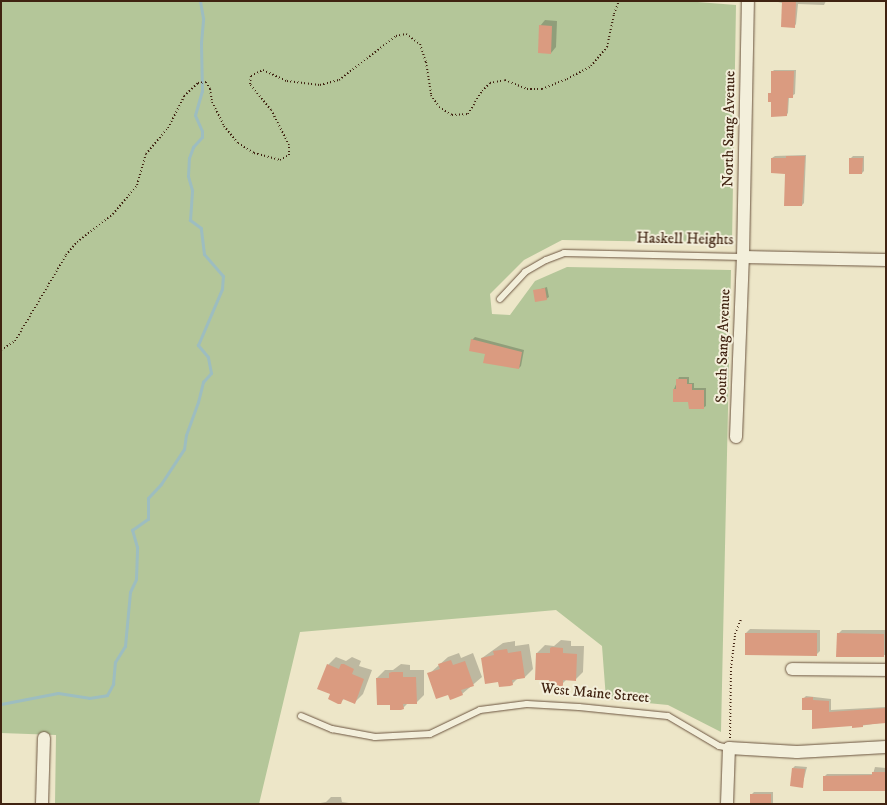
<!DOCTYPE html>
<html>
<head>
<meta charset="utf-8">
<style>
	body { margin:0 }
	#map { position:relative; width:887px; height:805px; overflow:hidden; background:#ede6c8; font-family:"IM FELL DW Pica",serif }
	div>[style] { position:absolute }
	.green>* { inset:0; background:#b4c699 }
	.shadow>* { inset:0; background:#0003 }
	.stream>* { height:3px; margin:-1.5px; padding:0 1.5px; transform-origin:1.5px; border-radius:1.5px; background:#9dbdc0 }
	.building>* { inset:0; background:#da9b80 }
	.path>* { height:2px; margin-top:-1px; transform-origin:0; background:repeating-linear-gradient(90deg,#402311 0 1px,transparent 0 3.5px) }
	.roads { filter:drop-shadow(0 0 1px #6b543f) drop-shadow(0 0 1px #6b543f) }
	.lane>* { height:6px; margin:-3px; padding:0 3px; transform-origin:3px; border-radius:3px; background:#f3efdb }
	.street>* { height:12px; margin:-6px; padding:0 6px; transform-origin:6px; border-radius:6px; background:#f3efdb }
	span { translate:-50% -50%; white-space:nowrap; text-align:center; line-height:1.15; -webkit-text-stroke:4px #f3efdb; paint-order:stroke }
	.street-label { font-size:15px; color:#402311 }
	.frame { position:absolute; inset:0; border:2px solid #402311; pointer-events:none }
</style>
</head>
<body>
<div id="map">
	<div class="green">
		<div style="clip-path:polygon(1px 1px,685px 1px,736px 5px,732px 243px,562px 240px,524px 260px,490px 294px,492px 314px,510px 315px,535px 281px,567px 267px,731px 270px,721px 732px,668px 705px,606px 699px,602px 646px,556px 610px,300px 632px,259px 804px,55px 804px,56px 735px,1px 733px)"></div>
	</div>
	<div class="shadow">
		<div style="clip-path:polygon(773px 1px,826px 1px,824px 5px,798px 4px,796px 24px,794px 27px,783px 3px)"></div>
		<div style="clip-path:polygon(545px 20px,557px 21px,556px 47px,551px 53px,540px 26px)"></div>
		<div style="clip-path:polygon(774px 70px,796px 70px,795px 94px,789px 97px,788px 113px,786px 115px,772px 101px,770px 94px,772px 91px,772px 72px)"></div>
		<div style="clip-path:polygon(806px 155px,804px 203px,802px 205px,786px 172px,772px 158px,775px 156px)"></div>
		<div style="clip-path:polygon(853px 156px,864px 156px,864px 171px,862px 173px,851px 158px)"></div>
		<div style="clip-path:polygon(547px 287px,549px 297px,546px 299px,535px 291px)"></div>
		<div style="clip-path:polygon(475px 337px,524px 350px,521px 366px,519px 368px,486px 353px,472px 340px)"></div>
		<div style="clip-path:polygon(679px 377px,689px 377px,689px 383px,694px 383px,694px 388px,706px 388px,706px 406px,703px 408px,674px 389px)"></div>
		<div style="clip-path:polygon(750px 629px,820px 630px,820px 651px,816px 655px,746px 633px)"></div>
		<div style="clip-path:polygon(842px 630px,886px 630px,886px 655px,838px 655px,838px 634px)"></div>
		<div style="clip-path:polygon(561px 640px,571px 641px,571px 646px,584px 646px,583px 672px,575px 680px,567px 679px,562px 684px,550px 679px,537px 653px,545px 645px,554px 646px)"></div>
		<div style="clip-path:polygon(515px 641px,515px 646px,529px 644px,533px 669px,525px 677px,518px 678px,512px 684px,499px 681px,482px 658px,503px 643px)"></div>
		<div style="clip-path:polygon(459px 653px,461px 658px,473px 653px,482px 677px,462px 694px,429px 674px,448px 657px)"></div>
		<div style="clip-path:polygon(336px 657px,346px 661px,352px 657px,361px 661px,359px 666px,372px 670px,363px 694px,355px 702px,344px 699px,340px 702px,331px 693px,328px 665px)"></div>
		<div style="clip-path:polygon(401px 664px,410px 665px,410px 670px,424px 670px,424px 695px,416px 703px,408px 703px,403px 708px,391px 704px,377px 678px,385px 670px,393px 670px)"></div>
		<div style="clip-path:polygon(806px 696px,831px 699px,831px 710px,886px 707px,886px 722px,853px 727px,853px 725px,814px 709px,804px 698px)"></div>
		<div style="clip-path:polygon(795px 766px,807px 767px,802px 786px,793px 768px)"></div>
		<div style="clip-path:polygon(875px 767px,886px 768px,886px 790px,824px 790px,825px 776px,827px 774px,873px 774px)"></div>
		<div style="clip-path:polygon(754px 792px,773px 792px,773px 804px,751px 804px,752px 794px)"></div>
		<div style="clip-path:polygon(331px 797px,341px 797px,342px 802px,356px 804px,315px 804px,326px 802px)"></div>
	</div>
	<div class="stream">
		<div style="left:1px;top:704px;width:58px;rotate:-10.9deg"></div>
		<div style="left:58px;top:693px;width:31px;rotate:9deg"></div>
		<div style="left:89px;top:698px;width:18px;rotate:-9deg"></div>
		<div style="left:107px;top:695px;width:13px;rotate:-61deg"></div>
		<div style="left:113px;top:684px;width:22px;rotate:-85deg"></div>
		<div style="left:115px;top:662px;width:19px;rotate:-58deg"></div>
		<div style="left:125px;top:646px;width:54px;rotate:-84.7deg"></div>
		<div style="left:130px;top:592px;width:14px;rotate:-65deg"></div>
		<div style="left:136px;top:579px;width:32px;rotate:-88deg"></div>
		<div style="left:137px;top:547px;width:18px;rotate:-106deg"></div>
		<div style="left:132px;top:530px;width:19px;rotate:-35deg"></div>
		<div style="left:148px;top:519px;width:21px;rotate:-90deg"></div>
		<div style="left:148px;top:498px;width:19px;rotate:-47deg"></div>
		<div style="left:161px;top:484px;width:42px;rotate:-56.7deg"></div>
		<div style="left:184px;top:449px;width:14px;rotate:-82deg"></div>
		<div style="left:186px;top:435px;width:35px;rotate:-70deg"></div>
		<div style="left:198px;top:402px;width:21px;rotate:-76deg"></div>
		<div style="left:203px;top:382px;width:12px;rotate:-48deg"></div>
		<div style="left:211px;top:373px;width:16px;rotate:-101deg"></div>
		<div style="left:208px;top:357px;width:16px;rotate:-130deg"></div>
		<div style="left:198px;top:345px;width:61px;rotate:-66.8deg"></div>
		<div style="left:222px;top:289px;width:13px;rotate:-86deg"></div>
		<div style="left:223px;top:276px;width:29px;rotate:-131deg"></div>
		<div style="left:204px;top:254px;width:26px;rotate:-97deg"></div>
		<div style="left:201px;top:228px;width:14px;rotate:-144deg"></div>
		<div style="left:190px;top:220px;width:30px;rotate:-86deg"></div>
		<div style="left:192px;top:190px;width:15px;rotate:-106deg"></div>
		<div style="left:188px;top:176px;width:18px;rotate:-87deg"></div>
		<div style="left:189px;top:158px;width:12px;rotate:-70deg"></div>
		<div style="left:193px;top:147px;width:13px;rotate:-48deg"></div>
		<div style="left:202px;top:137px;width:6px;rotate:-90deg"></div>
		<div style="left:202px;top:131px;width:17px;rotate:-114deg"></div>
		<div style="left:195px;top:115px;width:25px;rotate:-74deg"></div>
		<div style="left:202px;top:91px;width:48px;rotate:-91.2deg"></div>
		<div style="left:201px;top:43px;width:25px;rotate:-85deg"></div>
		<div style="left:203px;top:18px;width:17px;rotate:-100deg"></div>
	</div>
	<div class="building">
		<div style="clip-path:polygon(782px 1px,796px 1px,795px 28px,781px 27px)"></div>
		<div style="clip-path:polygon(539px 25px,552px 26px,551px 54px,538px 53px)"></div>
		<div style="clip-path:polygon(771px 71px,794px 71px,793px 98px,788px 98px,787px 116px,771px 117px,771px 102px,768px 102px,768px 93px,771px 93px)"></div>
		<div style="clip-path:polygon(786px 156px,805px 156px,802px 206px,784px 206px,785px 174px,771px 173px,771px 158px,786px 158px)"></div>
		<div style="clip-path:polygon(849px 158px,863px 158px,862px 174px,849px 174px)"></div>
		<div style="clip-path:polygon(545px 288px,547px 300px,535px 302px,533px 290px)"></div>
		<div style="clip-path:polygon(471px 339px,522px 352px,519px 369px,483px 363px,485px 354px,469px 351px)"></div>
		<div style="clip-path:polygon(676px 379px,687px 379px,687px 384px,692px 384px,692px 390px,704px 390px,704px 409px,689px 409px,688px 402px,673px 402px,673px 389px,676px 389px)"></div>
		<div style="clip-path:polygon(745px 633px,817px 633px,817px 656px,745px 655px)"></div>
		<div style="clip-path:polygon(837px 633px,884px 634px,884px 657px,836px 657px)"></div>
		<div style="clip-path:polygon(552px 647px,563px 648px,563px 653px,577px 654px,576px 681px,563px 680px,563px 686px,559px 686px,548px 685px,549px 680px,535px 680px,536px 653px,550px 653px,550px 648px)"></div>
		<div style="clip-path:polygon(507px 649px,508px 653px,521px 651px,525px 678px,512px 680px,513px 685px,510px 686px,499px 687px,498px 682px,485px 684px,481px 658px,494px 655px,493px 651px)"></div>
		<div style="clip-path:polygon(451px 660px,453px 665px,465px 661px,474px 686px,461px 690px,463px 695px,453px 699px,450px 700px,448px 695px,436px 699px,427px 673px,440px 669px,438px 664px)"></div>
		<div style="clip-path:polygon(327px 664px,339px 669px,341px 664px,344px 664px,354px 669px,352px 674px,364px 679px,355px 704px,343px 699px,341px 704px,338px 704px,328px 699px,330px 694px,317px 689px)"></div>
		<div style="clip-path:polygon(392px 672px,403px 672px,403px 677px,416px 677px,417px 704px,403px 704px,404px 709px,401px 710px,390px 710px,390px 705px,377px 705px,376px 678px,389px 678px,389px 673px)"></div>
		<div style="clip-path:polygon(813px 697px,813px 700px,829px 701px,829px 712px,886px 708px,886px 723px,863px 725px,863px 727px,852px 728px,852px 726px,812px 729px,812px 710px,802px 710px,802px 698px)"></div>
		<div style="clip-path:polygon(792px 768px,805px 769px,803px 788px,790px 786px)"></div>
		<div style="clip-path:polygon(872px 772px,885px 772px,885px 791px,823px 791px,823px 776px,872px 775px)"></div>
		<div style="clip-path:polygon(750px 794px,771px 794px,771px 804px,750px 804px)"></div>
	</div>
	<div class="path">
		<div style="left:1px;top:350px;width:17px;rotate:-33deg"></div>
		<div style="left:15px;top:341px;width:100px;rotate:-59.3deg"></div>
		<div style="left:66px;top:255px;width:17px;rotate:-50deg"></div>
		<div style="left:77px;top:242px;width:46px;rotate:-37.9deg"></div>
		<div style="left:113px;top:214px;width:38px;rotate:-50deg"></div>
		<div style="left:137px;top:185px;width:32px;rotate:-74deg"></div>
		<div style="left:146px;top:154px;width:34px;rotate:-50deg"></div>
		<div style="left:168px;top:128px;width:36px;rotate:-63deg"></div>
		<div style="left:184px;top:96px;width:19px;rotate:-43deg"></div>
		<div style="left:198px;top:83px;width:8px;rotate:-7deg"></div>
		<div style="left:206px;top:82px;width:8px;rotate:60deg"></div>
		<div style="left:210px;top:89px;width:13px;rotate:81deg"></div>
		<div style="left:212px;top:102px;width:27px;rotate:63deg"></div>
		<div style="left:224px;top:126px;width:22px;rotate:51deg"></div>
		<div style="left:238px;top:143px;width:19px;rotate:32deg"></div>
		<div style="left:254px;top:153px;width:27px;rotate:15deg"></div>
		<div style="left:280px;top:160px;width:10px;rotate:-29deg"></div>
		<div style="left:289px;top:155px;width:10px;rotate:-90deg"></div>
		<div style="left:289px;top:145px;width:39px;rotate:-117deg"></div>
		<div style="left:271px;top:110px;width:33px;rotate:-129deg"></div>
		<div style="left:250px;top:84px;width:8px;rotate:-83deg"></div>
		<div style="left:251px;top:76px;width:13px;rotate:-27deg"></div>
		<div style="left:263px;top:70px;width:26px;rotate:25deg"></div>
		<div style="left:287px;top:81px;width:33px;rotate:7deg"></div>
		<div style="left:320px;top:85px;width:20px;rotate:-15deg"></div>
		<div style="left:339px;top:80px;width:72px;rotate:-37.7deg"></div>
		<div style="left:396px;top:36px;width:10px;rotate:-11deg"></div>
		<div style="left:406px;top:34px;width:17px;rotate:36deg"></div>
		<div style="left:420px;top:44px;width:19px;rotate:72deg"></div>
		<div style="left:426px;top:62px;width:33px;rotate:81deg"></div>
		<div style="left:431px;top:95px;width:14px;rotate:56deg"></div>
		<div style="left:439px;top:107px;width:15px;rotate:32deg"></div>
		<div style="left:452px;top:115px;width:16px;rotate:-4deg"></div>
		<div style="left:468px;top:114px;width:27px;rotate:-59deg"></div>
		<div style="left:482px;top:91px;width:11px;rotate:-45deg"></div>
		<div style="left:490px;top:83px;width:15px;rotate:-11deg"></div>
		<div style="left:505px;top:80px;width:24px;rotate:22deg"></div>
		<div style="left:527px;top:89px;width:15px"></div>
		<div style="left:542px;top:89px;width:27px;rotate:-22deg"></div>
		<div style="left:567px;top:79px;width:27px;rotate:-28deg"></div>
		<div style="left:591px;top:66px;width:25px;rotate:-50deg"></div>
		<div style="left:607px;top:47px;width:34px;rotate:-78deg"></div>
		<div style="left:614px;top:14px;width:14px;rotate:-69deg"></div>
		<div style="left:730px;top:738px;width:70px;rotate:-89.2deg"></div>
		<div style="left:731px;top:668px;width:34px;rotate:-83deg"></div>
		<div style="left:735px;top:634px;width:16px;rotate:-68deg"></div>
	</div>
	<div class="roads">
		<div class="lane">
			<div style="left:500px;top:299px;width:37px;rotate:-47deg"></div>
			<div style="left:525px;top:272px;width:24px;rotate:-30deg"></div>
			<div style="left:546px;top:260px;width:19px;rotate:-21deg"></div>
			<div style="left:564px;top:253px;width:179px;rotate:1.3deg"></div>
			<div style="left:301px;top:716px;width:34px;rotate:23deg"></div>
			<div style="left:332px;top:729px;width:44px;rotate:10.5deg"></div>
			<div style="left:375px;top:737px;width:55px;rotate:-3.1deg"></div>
			<div style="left:430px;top:734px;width:55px;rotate:-25.6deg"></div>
			<div style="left:480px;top:710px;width:47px;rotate:-7.3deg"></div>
			<div style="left:527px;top:704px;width:52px;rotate:3.3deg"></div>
			<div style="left:579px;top:707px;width:89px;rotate:5.8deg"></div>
			<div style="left:668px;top:716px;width:59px;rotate:30.5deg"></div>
			<div style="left:719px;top:746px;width:10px;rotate:11deg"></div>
		</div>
		<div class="street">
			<div style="left:743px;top:257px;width:143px;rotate:1.2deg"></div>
			<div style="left:736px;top:437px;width:180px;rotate:-87.8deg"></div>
			<div style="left:743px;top:257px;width:256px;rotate:-88.9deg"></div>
			<div style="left:792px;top:669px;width:94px;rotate:0.6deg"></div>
			<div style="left:42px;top:804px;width:66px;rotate:-88.3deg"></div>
			<div style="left:727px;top:804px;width:56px;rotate:-88deg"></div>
			<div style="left:729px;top:748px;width:68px;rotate:3.4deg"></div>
			<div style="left:797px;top:752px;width:89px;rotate:-3.2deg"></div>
		</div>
	</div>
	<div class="street-label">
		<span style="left:729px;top:129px;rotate:-89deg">North Sang Avenue</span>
		<span style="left:685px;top:239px;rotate:1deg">Haskell Heights</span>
		<span style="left:723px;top:346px;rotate:-88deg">South Sang Avenue</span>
		<span style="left:595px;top:693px;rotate:5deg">West Maine Street</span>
	</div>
	<div class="frame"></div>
</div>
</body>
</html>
